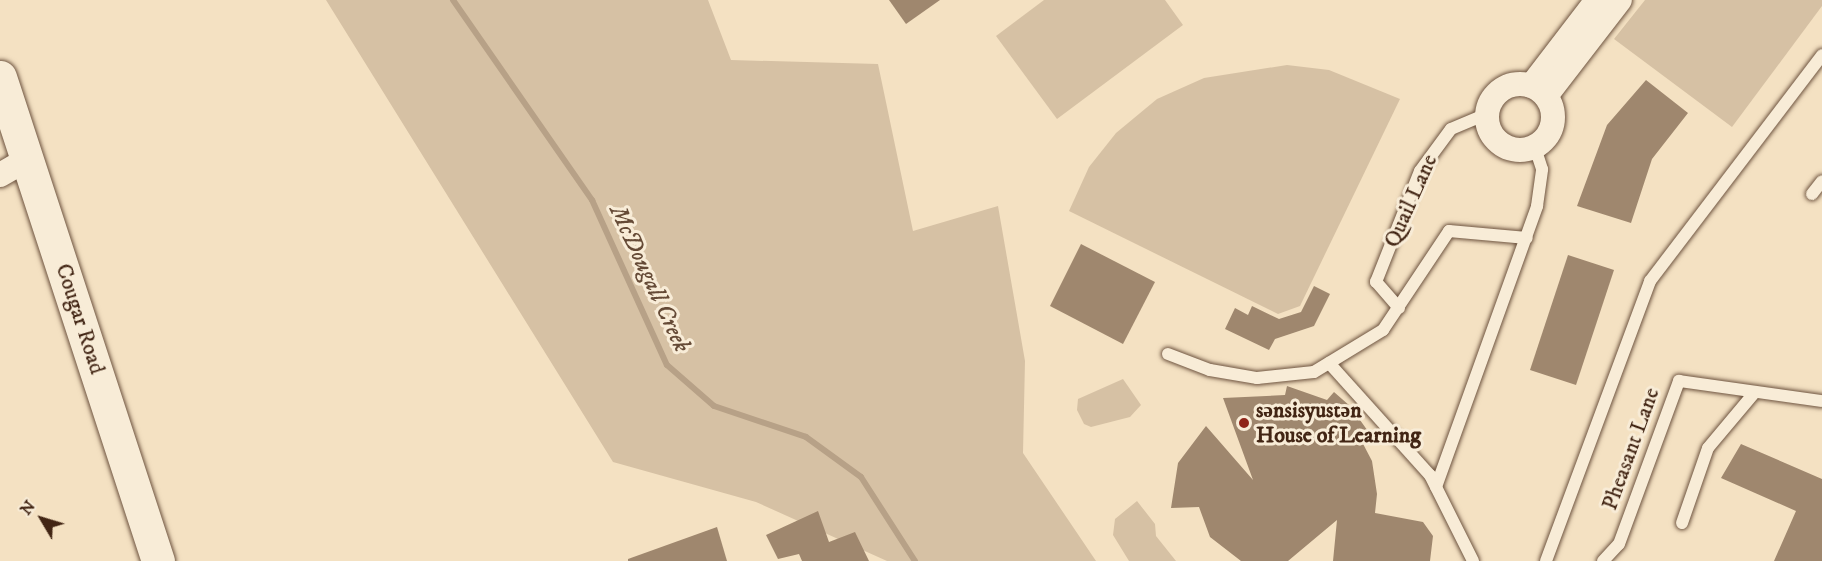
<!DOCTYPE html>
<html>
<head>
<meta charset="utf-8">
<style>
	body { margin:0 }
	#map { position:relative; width:1822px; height:561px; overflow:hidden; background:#f4e1c2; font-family:"IM FELL DW Pica",serif }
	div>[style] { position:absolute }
	.green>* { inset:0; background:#d6c1a4 }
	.stream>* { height:6px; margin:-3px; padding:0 3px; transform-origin:3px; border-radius:3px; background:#b7a187 }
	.building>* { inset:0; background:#9f876e }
	.roads { filter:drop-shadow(0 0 2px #6e5440) drop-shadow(0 0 2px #6e5440) }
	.lane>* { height:12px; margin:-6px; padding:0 6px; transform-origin:6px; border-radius:6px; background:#f8ecd7 }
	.street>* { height:24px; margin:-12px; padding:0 12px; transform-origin:12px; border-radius:12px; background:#f8ecd7 }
	.street>.ring { margin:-12px; padding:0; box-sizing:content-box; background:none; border:24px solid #f8ecd7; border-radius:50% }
	.secondary>* { height:33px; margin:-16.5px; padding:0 16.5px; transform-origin:16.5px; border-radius:16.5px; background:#f8ecd7 }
	.dots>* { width:16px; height:16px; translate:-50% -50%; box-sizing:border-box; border:3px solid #f8ecd7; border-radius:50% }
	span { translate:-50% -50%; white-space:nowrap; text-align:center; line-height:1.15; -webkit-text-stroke:6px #f8ecd7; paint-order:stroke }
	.street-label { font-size:22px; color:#422514 }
	.poi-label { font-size:22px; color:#422514; font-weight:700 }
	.left { translate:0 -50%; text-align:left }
	.water-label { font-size:24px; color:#654a36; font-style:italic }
	.north { position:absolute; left:12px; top:489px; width:60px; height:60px; -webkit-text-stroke:4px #f8ecd7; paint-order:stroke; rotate:308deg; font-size:16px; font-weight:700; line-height:24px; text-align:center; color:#422514 }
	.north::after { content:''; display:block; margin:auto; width:21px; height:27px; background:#422514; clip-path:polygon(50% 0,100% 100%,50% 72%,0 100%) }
</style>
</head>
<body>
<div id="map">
	<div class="green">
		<div style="clip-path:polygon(326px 0,708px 0,731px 60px,878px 64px,913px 231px,998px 206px,1025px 361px,1023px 453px,1096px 561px,887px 561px,756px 502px,613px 462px)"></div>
		<div style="clip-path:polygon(1044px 0,1165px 0,1183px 25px,1057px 119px,996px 36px)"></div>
		<div style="clip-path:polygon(1645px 0,1822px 0,1822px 6px,1732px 127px,1614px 39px)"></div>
		<div style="clip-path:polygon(1287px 65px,1329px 70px,1400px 99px,1300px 306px,1278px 314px,1069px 211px,1089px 167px,1116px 133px,1157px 99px,1204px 78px)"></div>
		<div style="clip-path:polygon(1123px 379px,1141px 405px,1130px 417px,1091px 427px,1084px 424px,1077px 410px,1078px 399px)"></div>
		<div style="clip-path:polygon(1137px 501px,1155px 524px,1156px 536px,1176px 561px,1129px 561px,1113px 535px,1115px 519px)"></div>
	</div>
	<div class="stream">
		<div style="left:453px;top:0;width:244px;rotate:55.2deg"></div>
		<div style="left:592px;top:200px;width:181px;rotate:65.6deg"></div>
		<div style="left:667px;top:365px;width:62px;rotate:41.1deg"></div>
		<div style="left:714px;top:406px;width:97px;rotate:18.6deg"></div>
		<div style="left:806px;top:437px;width:68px;rotate:36deg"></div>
		<div style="left:861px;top:477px;width:100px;rotate:57.3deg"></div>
	</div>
	<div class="building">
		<div style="clip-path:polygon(889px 0,940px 0,906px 24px)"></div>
		<div style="clip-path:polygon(1646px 80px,1688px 113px,1652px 159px,1631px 223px,1577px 206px,1607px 125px)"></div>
		<div style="clip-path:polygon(1081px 244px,1155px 282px,1123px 344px,1050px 306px)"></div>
		<div style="clip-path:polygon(1568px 255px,1614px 270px,1576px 385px,1530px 370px)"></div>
		<div style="clip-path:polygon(1314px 286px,1330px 294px,1314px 326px,1275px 339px,1269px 350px,1225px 329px,1235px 308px,1248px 315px,1252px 306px,1279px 319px,1301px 312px)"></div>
		<div style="clip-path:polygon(1287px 386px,1327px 400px,1334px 392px,1350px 406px,1370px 434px,1361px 440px,1372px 461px,1377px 494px,1375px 513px,1423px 522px,1433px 536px,1430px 561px,1333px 561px,1337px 520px,1288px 561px,1241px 561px,1210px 537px,1199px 507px,1171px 508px,1178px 463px,1206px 426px,1253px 480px,1223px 398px,1285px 395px)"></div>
		<div style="clip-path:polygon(1741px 444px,1822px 479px,1822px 561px,1774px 561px,1796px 511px,1721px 478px)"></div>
		<div style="clip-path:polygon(818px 511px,829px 542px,855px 532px,869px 561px,802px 561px,799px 554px,778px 559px,766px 535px)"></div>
		<div style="clip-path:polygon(717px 527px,727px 561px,628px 561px,628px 559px)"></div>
	</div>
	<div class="roads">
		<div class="lane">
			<div style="left:1812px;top:194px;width:16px;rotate:-52deg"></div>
			<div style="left:1399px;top:308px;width:35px;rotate:-131deg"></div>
			<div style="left:1376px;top:282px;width:119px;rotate:-68.4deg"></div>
			<div style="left:1420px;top:171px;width:52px;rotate:-53.6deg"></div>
			<div style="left:1451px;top:129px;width:38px;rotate:-23deg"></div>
			<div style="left:1168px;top:354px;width:45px;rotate:20.9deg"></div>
			<div style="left:1210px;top:370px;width:48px;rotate:9.7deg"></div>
			<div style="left:1257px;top:378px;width:57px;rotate:-6deg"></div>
			<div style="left:1314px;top:372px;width:81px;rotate:-31.3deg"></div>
			<div style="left:1383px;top:330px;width:119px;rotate:-56.3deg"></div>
			<div style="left:1449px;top:231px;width:78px;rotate:5.1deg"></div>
			<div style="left:1329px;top:363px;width:151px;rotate:48deg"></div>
			<div style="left:1430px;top:475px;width:96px;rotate:63.4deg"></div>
			<div style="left:1436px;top:487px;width:299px;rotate:-70.2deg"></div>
			<div style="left:1537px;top:206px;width:37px;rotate:-82deg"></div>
			<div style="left:1542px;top:169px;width:22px;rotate:-108deg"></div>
			<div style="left:1682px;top:523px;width:79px;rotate:-70.9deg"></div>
			<div style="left:1708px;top:448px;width:73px;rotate:-50deg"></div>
			<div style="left:1546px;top:561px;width:299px;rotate:-69.6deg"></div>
			<div style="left:1650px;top:281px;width:284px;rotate:-52.7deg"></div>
			<div style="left:1603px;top:561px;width:23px;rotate:-47deg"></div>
			<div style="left:1619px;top:544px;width:174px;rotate:-69.8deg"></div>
			<div style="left:1679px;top:381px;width:144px;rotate:8deg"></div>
		</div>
		<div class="street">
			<div class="ring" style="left:1487px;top:84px;width:42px;height:42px"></div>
			<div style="left:1531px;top:86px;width:108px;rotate:-52.5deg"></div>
			<div style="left:1546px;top:96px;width:121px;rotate:-52.4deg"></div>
			<div style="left:0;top:175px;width:32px;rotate:-30deg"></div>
		</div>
		<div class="secondary">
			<div style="left:0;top:77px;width:509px;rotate:71.92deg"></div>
		</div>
	</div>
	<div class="dots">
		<div style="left:1244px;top:423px;background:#8f2418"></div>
	</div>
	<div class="street-label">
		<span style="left:1411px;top:201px;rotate:-66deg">Quail Lane</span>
		<span style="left:80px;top:319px;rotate:72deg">Cougar Road</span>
		<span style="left:1631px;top:449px;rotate:-70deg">Pheasant Lane</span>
	</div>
	<div class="poi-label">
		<span class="left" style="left:1256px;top:423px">sənsisyustən<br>House of Learning</span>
	</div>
	<div class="water-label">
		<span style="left:649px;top:279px;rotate:65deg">McDougall Creek</span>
	</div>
	<div class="north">N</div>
</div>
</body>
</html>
